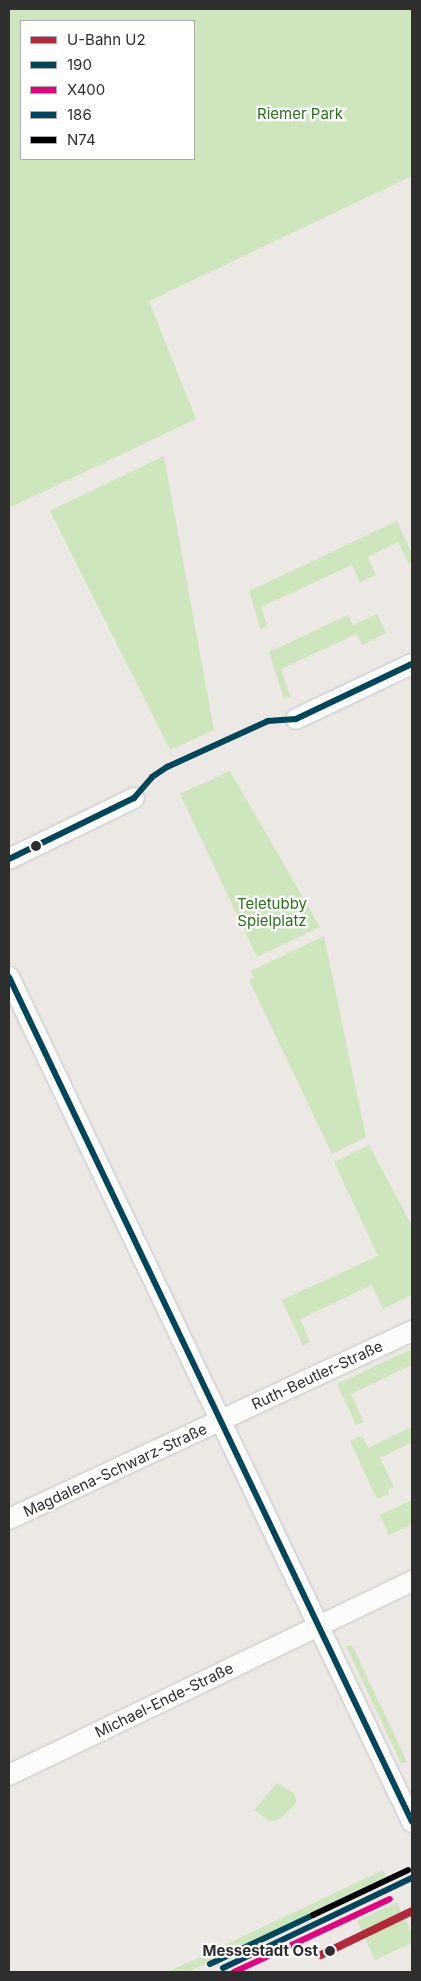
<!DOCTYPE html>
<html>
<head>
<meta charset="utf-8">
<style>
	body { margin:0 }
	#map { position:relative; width:421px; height:1981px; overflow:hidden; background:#ece8e4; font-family:Inter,sans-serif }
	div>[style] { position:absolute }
	.green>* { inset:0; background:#cee6be }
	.roads { filter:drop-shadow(0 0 1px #c5c4c5) drop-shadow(0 0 1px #c5c4c5) }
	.minor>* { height:20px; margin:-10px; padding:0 10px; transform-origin:10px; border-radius:10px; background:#fcfcfb }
	.bus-1>* { height:6px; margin:-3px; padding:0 3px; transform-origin:3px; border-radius:3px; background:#00465a }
	.bus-2>* { height:6px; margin:-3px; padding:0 3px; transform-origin:3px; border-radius:3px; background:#e5007d }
	.bus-3>* { height:6px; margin:-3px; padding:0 3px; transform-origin:3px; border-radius:3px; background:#00465a }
	.bus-4>* { height:6px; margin:-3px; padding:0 3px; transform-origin:3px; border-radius:3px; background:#000 }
	.metro-1>* { height:8px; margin:-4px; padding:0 4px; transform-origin:4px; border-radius:4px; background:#b4283c }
	.dots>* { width:14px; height:14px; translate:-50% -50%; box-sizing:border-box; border:2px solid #fff; border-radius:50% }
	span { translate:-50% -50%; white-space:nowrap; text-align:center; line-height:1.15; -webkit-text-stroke:4.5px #fff; paint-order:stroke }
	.park-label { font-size:15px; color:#2c6e1b }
	.street-label { font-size:15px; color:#2e2e2e }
	.stop-label { font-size:15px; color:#2e2e2e; font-weight:700 }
	.right { translate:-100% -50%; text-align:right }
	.frame { position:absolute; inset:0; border:10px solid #2e2e2e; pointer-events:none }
	.legend { position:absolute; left:20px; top:20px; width:175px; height:140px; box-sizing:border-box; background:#fff; border:1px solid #ababab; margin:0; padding:6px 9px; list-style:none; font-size:15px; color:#2e2e2e }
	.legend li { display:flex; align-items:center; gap:10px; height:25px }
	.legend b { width:25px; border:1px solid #ababab }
</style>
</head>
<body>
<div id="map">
	<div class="green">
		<div style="clip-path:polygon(evenodd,9px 9px,412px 9px,412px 176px,149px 301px,196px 419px,9px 508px,9px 9px,21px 21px,194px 21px,194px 159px,21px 159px,21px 21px)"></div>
		<div style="clip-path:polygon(164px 456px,214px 730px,170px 750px,50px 511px)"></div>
		<div style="clip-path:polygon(397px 521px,412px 554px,412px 563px,409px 564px,398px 542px,368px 557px,376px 575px,360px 582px,352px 565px,261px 607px,267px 625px,261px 630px,249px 591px)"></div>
		<div style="clip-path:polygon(377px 614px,386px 633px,362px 645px,356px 634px,281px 669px,290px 696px,284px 699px,269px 652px,348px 615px,353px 625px)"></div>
		<div style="clip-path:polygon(230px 771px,320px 927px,257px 957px,180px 794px)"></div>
		<div style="clip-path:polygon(324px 936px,366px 1137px,332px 1154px,249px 980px,254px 977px,251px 971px)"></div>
		<div style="clip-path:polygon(369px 1145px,412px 1226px,412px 1295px,383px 1309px,372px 1285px,300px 1319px,310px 1342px,303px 1346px,282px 1300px,378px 1256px,334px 1162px)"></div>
		<div style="clip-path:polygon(412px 1349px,412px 1365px,351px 1394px,364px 1422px,356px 1425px,337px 1384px)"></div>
		<div style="clip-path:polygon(412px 1427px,412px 1442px,380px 1458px,394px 1487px,388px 1490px,389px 1494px,377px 1499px,350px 1441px,362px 1436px,368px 1448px)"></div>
		<div style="clip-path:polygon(412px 1500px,412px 1524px,389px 1535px,380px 1515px)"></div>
		<div style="clip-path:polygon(346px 1646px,352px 1646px,354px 1649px,407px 1762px,401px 1763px)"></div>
		<div style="clip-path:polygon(277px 1783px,293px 1792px,296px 1798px,296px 1803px,281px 1818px,274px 1821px,268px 1820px,254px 1810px)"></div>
		<div style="clip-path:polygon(383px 1870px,386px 1877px,226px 1954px,223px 1946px)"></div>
		<div style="clip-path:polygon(397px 1902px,412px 1933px,412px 1943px,375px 1960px,357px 1921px)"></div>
		<div style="clip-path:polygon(213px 1951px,217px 1958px,188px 1972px,168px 1972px)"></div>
	</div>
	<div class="roads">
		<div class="minor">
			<div style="left:296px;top:719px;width:128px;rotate:-25.4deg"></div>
			<div style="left:9px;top:859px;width:139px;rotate:-26deg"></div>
			<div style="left:9px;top:977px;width:936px;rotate:64.5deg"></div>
			<div style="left:9px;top:1519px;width:445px;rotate:-25deg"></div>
			<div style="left:9px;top:1775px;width:447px;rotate:-25.7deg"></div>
		</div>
	</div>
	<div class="bus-1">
		<div style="left:9px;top:859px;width:139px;rotate:-26deg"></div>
		<div style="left:134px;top:798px;width:28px;rotate:-49deg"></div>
		<div style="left:152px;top:777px;width:18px;rotate:-34deg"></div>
		<div style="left:167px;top:767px;width:111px;rotate:-24.5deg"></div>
		<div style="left:268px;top:721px;width:28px;rotate:-4deg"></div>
		<div style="left:296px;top:719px;width:128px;rotate:-25.4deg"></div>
		<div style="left:9px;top:977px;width:936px;rotate:64.5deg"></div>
		<div style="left:223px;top:1968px;width:209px;rotate:-25.5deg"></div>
	</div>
	<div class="bus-2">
		<div style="left:234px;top:1972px;width:172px;rotate:-25.1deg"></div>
	</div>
	<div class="bus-3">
		<div style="left:210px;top:1964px;width:114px;rotate:-25.4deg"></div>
	</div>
	<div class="bus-4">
		<div style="left:313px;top:1915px;width:105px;rotate:-25.3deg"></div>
	</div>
	<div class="metro-1">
		<div style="left:321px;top:1955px;width:101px;rotate:-25.8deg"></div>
	</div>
	<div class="dots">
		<div style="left:36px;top:846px;background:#2e2e2e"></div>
		<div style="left:330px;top:1951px;background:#2e2e2e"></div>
	</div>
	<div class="park-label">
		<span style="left:300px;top:114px">Riemer Park</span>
		<span style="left:272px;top:912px">Teletubby<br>Spielplatz</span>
	</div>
	<div class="street-label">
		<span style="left:317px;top:1375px;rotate:-25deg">Ruth-Beutler-Straße</span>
		<span style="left:115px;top:1470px;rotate:-25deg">Magdalena-Schwarz-Straße</span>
		<span style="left:164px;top:1700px;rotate:-26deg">Michael-Ende-Straße</span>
	</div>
	<div class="stop-label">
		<span class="right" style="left:318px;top:1951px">Messestadt Ost</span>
	</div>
	<div class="frame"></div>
	<ul class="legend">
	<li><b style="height:6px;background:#b4283c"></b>U-Bahn U2</li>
	<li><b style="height:6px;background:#00465a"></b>190</li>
	<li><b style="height:6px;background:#e5007d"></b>X400</li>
	<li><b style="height:6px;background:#00465a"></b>186</li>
	<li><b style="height:6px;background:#000"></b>N74</li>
	</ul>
</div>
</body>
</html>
